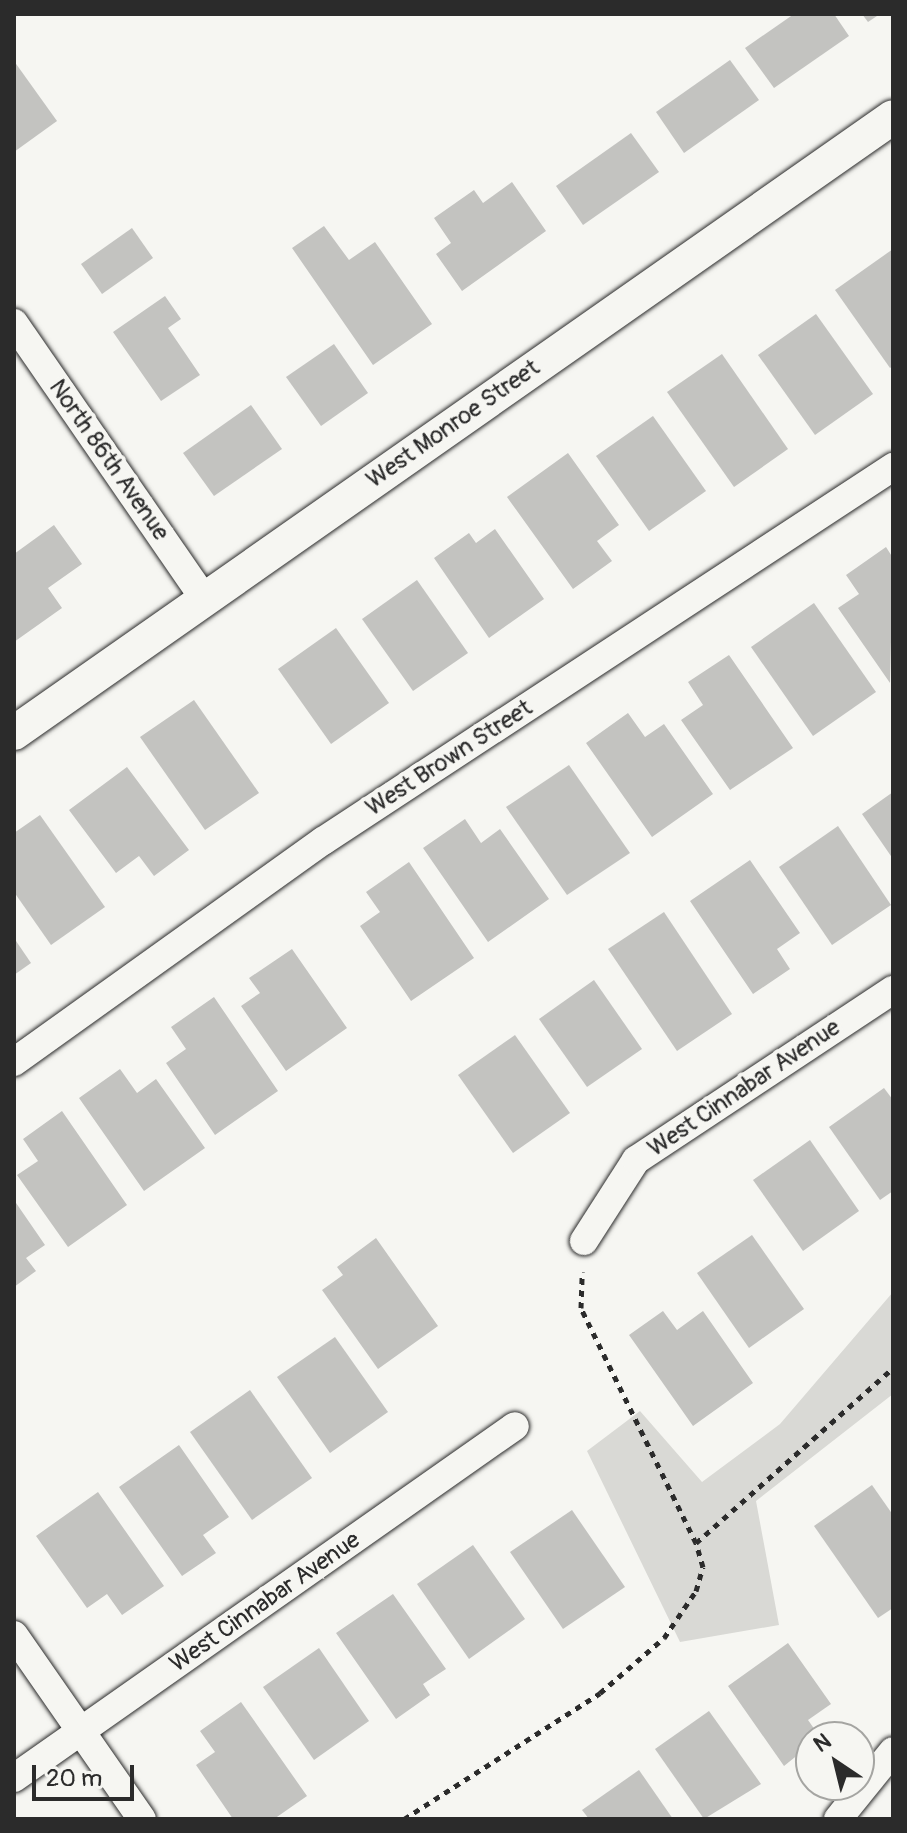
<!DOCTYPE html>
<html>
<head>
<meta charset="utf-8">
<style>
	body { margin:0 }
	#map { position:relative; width:907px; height:1833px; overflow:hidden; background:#f6f6f2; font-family:Pangolin,sans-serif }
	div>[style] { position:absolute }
	.green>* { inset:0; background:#d9d9d5 }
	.building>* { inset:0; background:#c3c3c0 }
	.path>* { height:5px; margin-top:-2.5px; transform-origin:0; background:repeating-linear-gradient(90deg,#2b2b2b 0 6px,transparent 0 12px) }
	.roads { filter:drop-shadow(0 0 2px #2b2b2b) drop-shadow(0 0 2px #2b2b2b) }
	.minor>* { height:28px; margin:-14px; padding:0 14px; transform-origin:14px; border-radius:14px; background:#f6f6f2 }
	.tertiary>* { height:34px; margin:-17px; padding:0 17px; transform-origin:17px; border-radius:17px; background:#f6f6f2 }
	span { translate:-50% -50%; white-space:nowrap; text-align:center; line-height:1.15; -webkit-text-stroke:8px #f6f6f2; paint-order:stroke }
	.street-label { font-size:24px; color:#2b2b2b }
	.frame { position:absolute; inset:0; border:16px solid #2b2b2b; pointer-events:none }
	.north { position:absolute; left:795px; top:1721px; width:80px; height:80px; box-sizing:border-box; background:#f6f6f2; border:2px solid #a5a5a2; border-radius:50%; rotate:325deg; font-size:22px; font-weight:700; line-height:32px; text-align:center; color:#2b2b2b }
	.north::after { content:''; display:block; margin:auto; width:28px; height:36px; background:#2b2b2b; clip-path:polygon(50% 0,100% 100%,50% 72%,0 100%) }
	.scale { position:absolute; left:32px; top:1765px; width:102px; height:36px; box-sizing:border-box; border:4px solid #2b2b2b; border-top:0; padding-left:10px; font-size:24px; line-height:28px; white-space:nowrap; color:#2b2b2b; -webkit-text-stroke:6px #f6f6f2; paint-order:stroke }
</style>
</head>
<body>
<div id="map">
	<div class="green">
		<div style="clip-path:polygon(893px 1292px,893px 1394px,756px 1501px,779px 1625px,680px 1642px,587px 1451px,640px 1411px,702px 1482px,780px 1424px)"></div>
	</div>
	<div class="building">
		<div style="clip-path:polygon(794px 14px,834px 14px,849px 36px,774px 88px,745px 48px)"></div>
		<div style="clip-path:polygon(862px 14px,880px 14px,868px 22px)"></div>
		<div style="clip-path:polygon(730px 60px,759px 100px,684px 153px,656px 112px)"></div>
		<div style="clip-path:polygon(14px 61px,57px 121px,14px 152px)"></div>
		<div style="clip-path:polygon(631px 133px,659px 172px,583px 225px,556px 186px)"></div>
		<div style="clip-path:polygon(512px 182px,546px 231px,462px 291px,436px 254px,451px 243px,434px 218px,474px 190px,483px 203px)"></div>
		<div style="clip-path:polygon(324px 226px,349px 260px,375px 242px,432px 324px,373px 365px,292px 248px)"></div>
		<div style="clip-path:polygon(132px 228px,153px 258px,102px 294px,81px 264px)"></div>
		<div style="clip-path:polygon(893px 249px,893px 366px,890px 368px,835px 290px)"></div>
		<div style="clip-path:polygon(165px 296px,181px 319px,168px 328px,200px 375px,161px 401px,113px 332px)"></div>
		<div style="clip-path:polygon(816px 314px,873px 394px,815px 435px,758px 355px)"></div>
		<div style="clip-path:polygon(334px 344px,368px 393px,321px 426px,286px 377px)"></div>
		<div style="clip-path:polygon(722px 354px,788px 449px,734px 487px,667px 392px)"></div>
		<div style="clip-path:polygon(251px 405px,282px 449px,214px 496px,183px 453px)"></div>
		<div style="clip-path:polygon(653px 416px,706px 491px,649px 531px,596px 456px)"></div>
		<div style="clip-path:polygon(568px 453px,619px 525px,597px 541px,612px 561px,573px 589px,507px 497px)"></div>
		<div style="clip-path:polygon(54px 525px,82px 564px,48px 588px,62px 608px,14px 642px,14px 554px)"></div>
		<div style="clip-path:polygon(495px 529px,544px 599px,489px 638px,434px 558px,469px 533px,476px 543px)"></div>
		<div style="clip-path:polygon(886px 547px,893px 558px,890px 683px,838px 608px,859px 594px,846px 575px)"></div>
		<div style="clip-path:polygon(417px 580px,468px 653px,413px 691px,362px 619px)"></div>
		<div style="clip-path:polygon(814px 603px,876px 692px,813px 736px,751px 647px)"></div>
		<div style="clip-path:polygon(336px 628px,389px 703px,331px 744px,278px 669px)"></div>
		<div style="clip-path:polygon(729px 655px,793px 748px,730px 790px,681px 720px,703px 705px,688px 682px)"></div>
		<div style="clip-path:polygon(194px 700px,259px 793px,205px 830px,140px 737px)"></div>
		<div style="clip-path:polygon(628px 713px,645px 737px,664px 724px,713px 794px,652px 837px,586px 743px)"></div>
		<div style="clip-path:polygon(569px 765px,630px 853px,567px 895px,506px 807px)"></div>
		<div style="clip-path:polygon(127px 767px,189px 850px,154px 876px,139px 856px,116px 873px,69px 810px)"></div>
		<div style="clip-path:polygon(893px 792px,893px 859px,862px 814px)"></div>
		<div style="clip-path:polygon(40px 815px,105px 907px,51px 945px,14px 892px,14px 833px)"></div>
		<div style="clip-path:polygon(465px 819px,481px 843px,500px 829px,549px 899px,488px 942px,423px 848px)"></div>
		<div style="clip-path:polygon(838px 826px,891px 905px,832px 945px,779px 867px)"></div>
		<div style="clip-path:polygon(750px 860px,800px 933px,777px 949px,790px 969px,753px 994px,690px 901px)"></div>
		<div style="clip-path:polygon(409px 862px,474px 958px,411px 1001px,360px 926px,380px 912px,366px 892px)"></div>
		<div style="clip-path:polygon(664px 912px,732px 1014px,677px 1051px,608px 949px)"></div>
		<div style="clip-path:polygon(14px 938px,31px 963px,14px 975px)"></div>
		<div style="clip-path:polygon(292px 949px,347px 1028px,286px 1071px,241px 1006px,260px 993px,249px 978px)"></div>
		<div style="clip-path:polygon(594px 980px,642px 1049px,587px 1087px,539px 1019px)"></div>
		<div style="clip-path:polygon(214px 997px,278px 1091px,215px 1135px,166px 1063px,186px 1049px,171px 1027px)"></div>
		<div style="clip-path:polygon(515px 1035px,570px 1113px,513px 1153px,458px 1075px)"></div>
		<div style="clip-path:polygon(120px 1069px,137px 1093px,156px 1079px,205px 1148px,144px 1191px,79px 1098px)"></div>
		<div style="clip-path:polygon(884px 1088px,893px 1100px,893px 1191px,880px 1200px,829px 1127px)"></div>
		<div style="clip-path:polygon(62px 1111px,127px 1205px,68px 1247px,17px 1175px,38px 1161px,23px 1139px)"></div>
		<div style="clip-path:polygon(810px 1140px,859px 1211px,803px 1251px,753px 1180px)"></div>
		<div style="clip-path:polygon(14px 1200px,45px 1245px,26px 1258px,36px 1271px,14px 1287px)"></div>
		<div style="clip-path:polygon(752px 1235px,804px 1309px,749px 1348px,697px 1273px)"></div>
		<div style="clip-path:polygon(376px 1238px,438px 1326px,378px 1369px,322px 1290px,343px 1275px,337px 1267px)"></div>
		<div style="clip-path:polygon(663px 1311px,677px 1330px,703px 1311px,753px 1383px,693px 1426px,629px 1335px)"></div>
		<div style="clip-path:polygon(335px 1337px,388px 1412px,330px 1453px,277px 1377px)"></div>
		<div style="clip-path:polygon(250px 1390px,312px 1478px,252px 1520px,190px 1432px)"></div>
		<div style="clip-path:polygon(179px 1445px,229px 1517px,203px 1535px,216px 1553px,182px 1576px,119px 1487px)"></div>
		<div style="clip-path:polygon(872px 1485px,893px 1515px,893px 1608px,878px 1618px,814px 1526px)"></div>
		<div style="clip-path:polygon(98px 1492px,164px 1586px,122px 1615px,107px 1594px,87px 1608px,36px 1536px)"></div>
		<div style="clip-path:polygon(572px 1510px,625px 1587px,563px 1629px,510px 1552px)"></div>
		<div style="clip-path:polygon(473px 1545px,525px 1619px,469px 1659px,417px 1584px)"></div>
		<div style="clip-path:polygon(393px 1594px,446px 1669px,423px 1684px,430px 1695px,396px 1719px,336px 1633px)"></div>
		<div style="clip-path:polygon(788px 1643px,831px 1704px,808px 1720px,820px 1737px,784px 1766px,728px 1686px)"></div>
		<div style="clip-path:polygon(319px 1648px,369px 1721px,314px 1760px,263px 1687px)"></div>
		<div style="clip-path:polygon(241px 1702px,307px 1796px,274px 1819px,233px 1819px,196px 1765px,215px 1752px,200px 1731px)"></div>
		<div style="clip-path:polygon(709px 1711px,761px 1784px,704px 1819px,655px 1749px)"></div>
		<div style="clip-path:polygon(639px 1770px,673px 1819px,589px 1819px,582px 1810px)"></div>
	</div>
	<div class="path">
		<div style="left:696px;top:1543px;width:264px;rotate:-41.6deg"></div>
		<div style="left:404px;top:1819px;width:233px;rotate:-32.7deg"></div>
		<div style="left:600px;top:1693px;width:84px;rotate:-40.7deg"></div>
		<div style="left:664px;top:1638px;width:57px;rotate:-55.8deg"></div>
		<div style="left:696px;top:1591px;width:25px;rotate:-74deg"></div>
		<div style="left:703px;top:1567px;width:25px;rotate:-106deg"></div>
		<div style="left:696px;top:1543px;width:262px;rotate:-116.1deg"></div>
		<div style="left:581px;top:1308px;width:36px;rotate:-88deg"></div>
	</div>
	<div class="roads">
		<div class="minor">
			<div style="left:14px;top:323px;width:334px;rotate:55.4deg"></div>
			<div style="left:14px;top:1062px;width:380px;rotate:-35.6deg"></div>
			<div style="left:323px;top:841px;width:682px;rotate:-33.27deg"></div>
			<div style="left:584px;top:1241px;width:96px;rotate:-57.3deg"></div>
			<div style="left:636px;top:1160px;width:308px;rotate:-33.5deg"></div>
			<div style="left:14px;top:1635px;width:224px;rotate:55.2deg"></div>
			<div style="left:14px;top:1778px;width:612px;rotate:-35.09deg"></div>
			<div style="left:838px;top:1819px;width:87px;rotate:-51deg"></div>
		</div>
		<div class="tertiary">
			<div style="left:14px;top:733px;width:1073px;rotate:-35.02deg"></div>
		</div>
	</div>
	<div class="street-label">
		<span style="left:453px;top:424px;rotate:-35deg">West Monroe Street</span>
		<span style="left:109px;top:460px;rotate:55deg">North 86th Avenue</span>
		<span style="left:449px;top:758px;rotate:-33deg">West Brown Street</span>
		<span style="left:744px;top:1088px;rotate:-34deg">West Cinnabar Avenue</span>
		<span style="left:265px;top:1602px;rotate:-35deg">West Cinnabar Avenue</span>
	</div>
	<div class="frame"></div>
	<div class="north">N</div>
	<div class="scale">20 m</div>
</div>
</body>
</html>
